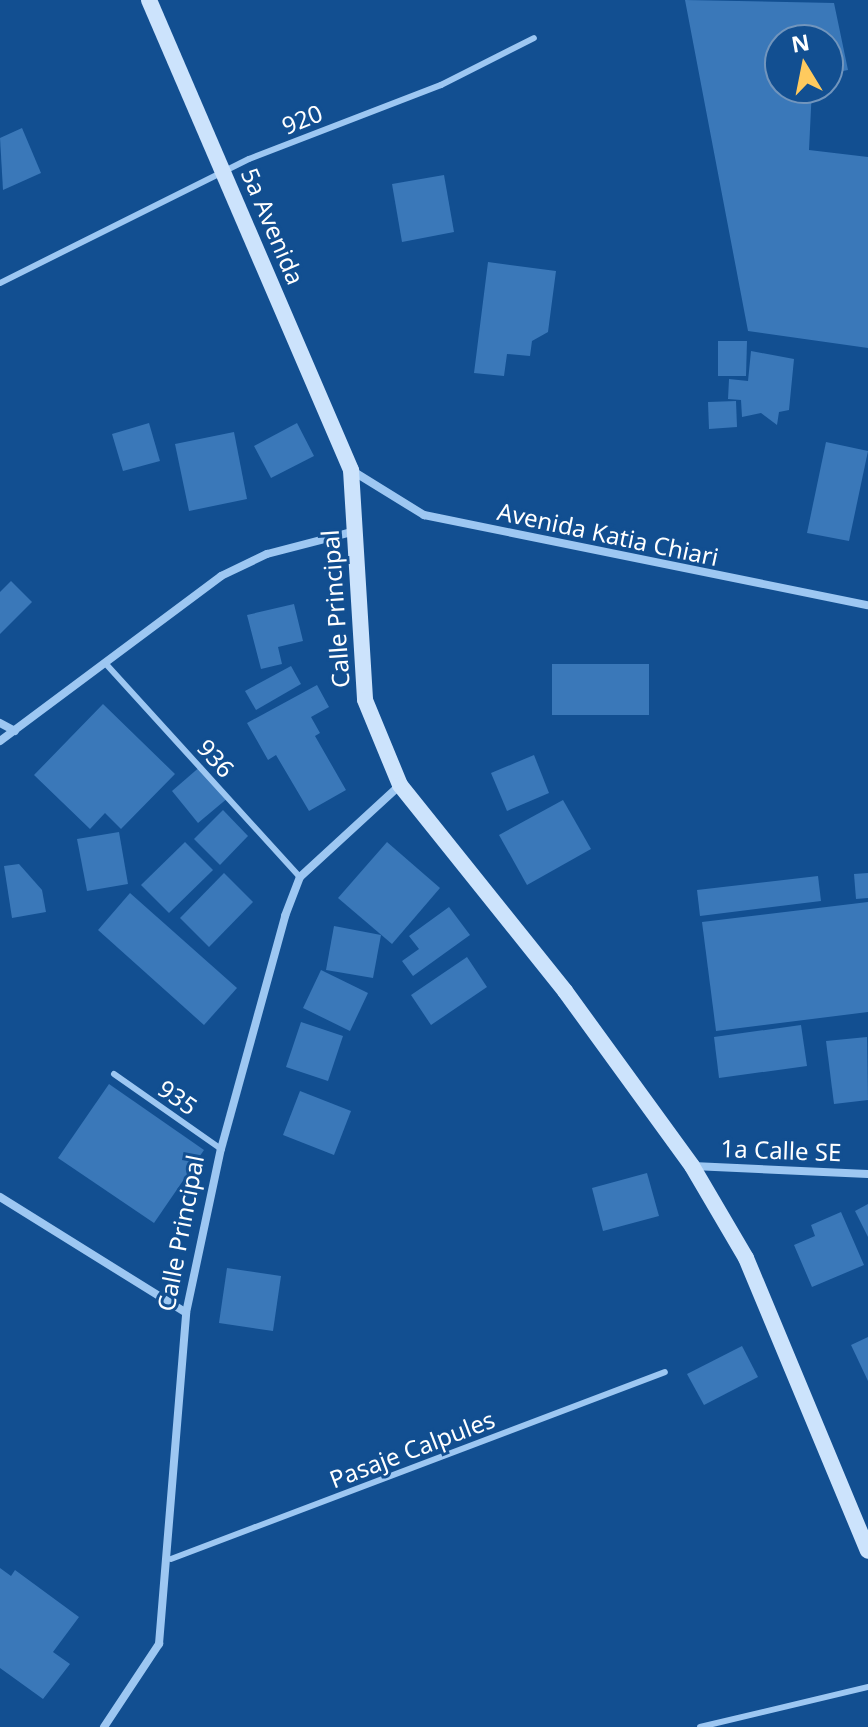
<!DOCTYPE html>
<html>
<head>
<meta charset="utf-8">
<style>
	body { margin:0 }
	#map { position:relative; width:868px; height:1727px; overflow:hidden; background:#124f91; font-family:"Noto Sans",sans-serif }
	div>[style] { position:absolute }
	.building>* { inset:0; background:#3a78b9 }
	.lane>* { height:6px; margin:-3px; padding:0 3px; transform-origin:3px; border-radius:3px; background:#9dc7f2 }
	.street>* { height:8px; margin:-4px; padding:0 4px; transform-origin:4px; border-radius:4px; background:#9dc7f2 }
	.secondary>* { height:16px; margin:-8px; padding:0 8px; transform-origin:8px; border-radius:8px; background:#cce3fc }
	span { translate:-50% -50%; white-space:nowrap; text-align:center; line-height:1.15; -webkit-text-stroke:6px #124f91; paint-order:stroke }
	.street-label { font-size:24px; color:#fff }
	.north { position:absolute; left:764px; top:24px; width:80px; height:80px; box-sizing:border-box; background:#124f91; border:2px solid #7195bd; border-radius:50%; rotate:350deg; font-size:22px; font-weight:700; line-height:32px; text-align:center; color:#fff }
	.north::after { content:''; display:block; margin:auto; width:28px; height:36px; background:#ffca5e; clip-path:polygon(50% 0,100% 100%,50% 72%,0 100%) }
</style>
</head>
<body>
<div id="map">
	<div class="building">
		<div style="clip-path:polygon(685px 0,834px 3px,848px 70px,828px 74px,828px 40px,780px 40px,780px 88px,812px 88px,809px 150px,868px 157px,868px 348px,748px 331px)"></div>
		<div style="clip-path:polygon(22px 128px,41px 173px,3px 190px,0 138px)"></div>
		<div style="clip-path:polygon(444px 175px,454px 232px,402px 242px,392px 184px)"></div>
		<div style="clip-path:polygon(488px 262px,556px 271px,548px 332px,532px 341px,530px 356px,507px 354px,504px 376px,474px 373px)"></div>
		<div style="clip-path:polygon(718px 341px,747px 341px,746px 376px,718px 376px)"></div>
		<div style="clip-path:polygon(751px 351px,794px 359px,789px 410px,779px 412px,777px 425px,761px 413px,742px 417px,741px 400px,728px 399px,729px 379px,748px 381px)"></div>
		<div style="clip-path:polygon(736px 401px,737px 427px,709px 429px,708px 402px)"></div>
		<div style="clip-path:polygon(149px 423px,160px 461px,123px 471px,112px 434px)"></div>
		<div style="clip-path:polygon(297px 423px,314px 456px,271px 478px,254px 446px)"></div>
		<div style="clip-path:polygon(234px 432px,247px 499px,189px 511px,175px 444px)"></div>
		<div style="clip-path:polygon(826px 442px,868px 451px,849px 541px,807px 533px)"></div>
		<div style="clip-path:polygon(11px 581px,32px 602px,0 634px,0 592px)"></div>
		<div style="clip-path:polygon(294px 604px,303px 641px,278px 647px,282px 664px,261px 669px,247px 615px)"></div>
		<div style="clip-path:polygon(552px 664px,649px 664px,649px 715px,552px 715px)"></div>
		<div style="clip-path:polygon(291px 666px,301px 684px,256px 710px,245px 691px)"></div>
		<div style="clip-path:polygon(317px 685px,329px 707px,311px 717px,320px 733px,315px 736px,346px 790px,309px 811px,276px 755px,268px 760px,247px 723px)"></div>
		<div style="clip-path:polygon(103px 704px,175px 774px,121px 829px,105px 813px,90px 829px,34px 775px)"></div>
		<div style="clip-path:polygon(534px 755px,549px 793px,507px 811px,491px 773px)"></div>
		<div style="clip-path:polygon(202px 765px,229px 797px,198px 823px,172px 791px)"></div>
		<div style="clip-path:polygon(563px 800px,591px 849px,527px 885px,499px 835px)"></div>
		<div style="clip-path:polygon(223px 810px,248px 836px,220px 865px,194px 839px)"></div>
		<div style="clip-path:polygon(119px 832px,128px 884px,87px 891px,77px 839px)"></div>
		<div style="clip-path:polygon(185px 842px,213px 870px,169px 913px,141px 885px)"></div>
		<div style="clip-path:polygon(387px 842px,440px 888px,392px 944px,338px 898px)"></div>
		<div style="clip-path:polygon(19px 864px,42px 890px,46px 912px,12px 918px,4px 866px)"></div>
		<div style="clip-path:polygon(224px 873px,253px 902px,209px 947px,180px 918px)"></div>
		<div style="clip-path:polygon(868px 873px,868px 898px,856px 899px,854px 874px)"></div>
		<div style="clip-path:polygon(818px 876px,821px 901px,700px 916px,697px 890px)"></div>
		<div style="clip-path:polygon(130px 893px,237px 988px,204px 1025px,98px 930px)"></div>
		<div style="clip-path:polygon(868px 902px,868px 1012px,716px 1031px,702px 922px)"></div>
		<div style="clip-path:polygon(449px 907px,470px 935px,413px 976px,402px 961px,419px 949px,409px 936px)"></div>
		<div style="clip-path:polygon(334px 926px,381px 935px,373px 978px,326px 970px)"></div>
		<div style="clip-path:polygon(467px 957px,487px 987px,431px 1025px,411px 995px)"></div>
		<div style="clip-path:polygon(321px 970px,368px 993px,350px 1031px,303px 1008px)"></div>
		<div style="clip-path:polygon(301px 1022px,343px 1036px,328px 1081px,286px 1067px)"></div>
		<div style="clip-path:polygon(801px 1025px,807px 1066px,719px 1078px,714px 1037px)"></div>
		<div style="clip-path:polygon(867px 1037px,868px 1100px,834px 1104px,826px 1041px)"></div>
		<div style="clip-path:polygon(109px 1084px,204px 1150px,154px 1223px,58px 1158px)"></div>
		<div style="clip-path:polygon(300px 1091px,351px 1111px,334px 1155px,283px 1135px)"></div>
		<div style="clip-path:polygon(647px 1173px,659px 1216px,603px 1231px,592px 1188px)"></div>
		<div style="clip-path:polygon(868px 1204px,868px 1237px,855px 1211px)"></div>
		<div style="clip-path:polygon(841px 1212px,864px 1265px,812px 1287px,794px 1245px,815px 1236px,811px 1225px)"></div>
		<div style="clip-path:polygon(227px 1268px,281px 1276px,273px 1331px,219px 1323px)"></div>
		<div style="clip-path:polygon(868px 1337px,868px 1381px,851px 1345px)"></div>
		<div style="clip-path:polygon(742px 1346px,758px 1377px,704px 1405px,687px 1374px)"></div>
		<div style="clip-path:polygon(0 1568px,11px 1576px,15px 1570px,79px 1617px,53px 1652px,70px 1664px,43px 1699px,0 1668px)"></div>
	</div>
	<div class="lane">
		<div style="left:0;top:283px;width:278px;rotate:-26.5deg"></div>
		<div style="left:249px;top:159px;width:206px;rotate:-21.1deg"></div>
		<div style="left:441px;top:85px;width:104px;rotate:-26.8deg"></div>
		<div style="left:106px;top:664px;width:288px;rotate:47.7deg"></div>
		<div style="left:114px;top:1074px;width:131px;rotate:35deg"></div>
		<div style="left:171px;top:1559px;width:528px;rotate:-20.73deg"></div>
		<div style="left:700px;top:1727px;width:173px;rotate:-13.4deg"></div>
	</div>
	<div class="street">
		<div style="left:351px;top:470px;width:86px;rotate:31.7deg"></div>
		<div style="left:424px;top:515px;width:453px;rotate:11.5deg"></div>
		<div style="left:0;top:723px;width:17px;rotate:28deg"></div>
		<div style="left:0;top:741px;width:276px;rotate:-36.7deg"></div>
		<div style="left:221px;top:576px;width:51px;rotate:-25.6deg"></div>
		<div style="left:267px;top:554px;width:88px;rotate:-14.5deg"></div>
		<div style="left:693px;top:1166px;width:175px;rotate:2.6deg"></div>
		<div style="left:0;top:1197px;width:219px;rotate:31.9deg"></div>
		<div style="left:104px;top:1727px;width:100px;rotate:-56.5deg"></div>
		<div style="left:159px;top:1644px;width:332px;rotate:-85.3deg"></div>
		<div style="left:186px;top:1313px;width:168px;rotate:-78deg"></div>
		<div style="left:221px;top:1149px;width:242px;rotate:-74.6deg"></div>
		<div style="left:285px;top:916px;width:42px;rotate:-69deg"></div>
		<div style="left:300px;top:877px;width:136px;rotate:-42.6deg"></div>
	</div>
	<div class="secondary">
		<div style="left:149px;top:0;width:512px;rotate:66.74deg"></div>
		<div style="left:351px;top:470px;width:230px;rotate:86.5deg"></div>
		<div style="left:365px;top:700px;width:92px;rotate:67.6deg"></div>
		<div style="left:400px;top:785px;width:264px;rotate:51.3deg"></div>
		<div style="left:565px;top:991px;width:216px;rotate:54deg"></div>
		<div style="left:692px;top:1166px;width:107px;rotate:59.6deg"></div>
		<div style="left:746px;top:1258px;width:317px;rotate:67.4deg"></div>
	</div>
	<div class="street-label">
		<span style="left:302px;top:119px;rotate:-22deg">920</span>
		<span style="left:273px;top:226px;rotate:67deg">5a Avenida</span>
		<span style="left:608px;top:534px;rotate:12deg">Avenida Katia Chiari</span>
		<span style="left:335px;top:609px;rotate:-94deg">Calle Principal</span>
		<span style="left:216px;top:758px;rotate:48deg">936</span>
		<span style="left:178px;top:1097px;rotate:35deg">935</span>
		<span style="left:781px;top:1150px;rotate:2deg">1a Calle SE</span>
		<span style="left:180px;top:1233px;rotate:-79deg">Calle Principal</span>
		<span style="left:412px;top:1449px;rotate:-21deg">Pasaje Calpules</span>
	</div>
	<div class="north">N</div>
</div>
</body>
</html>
